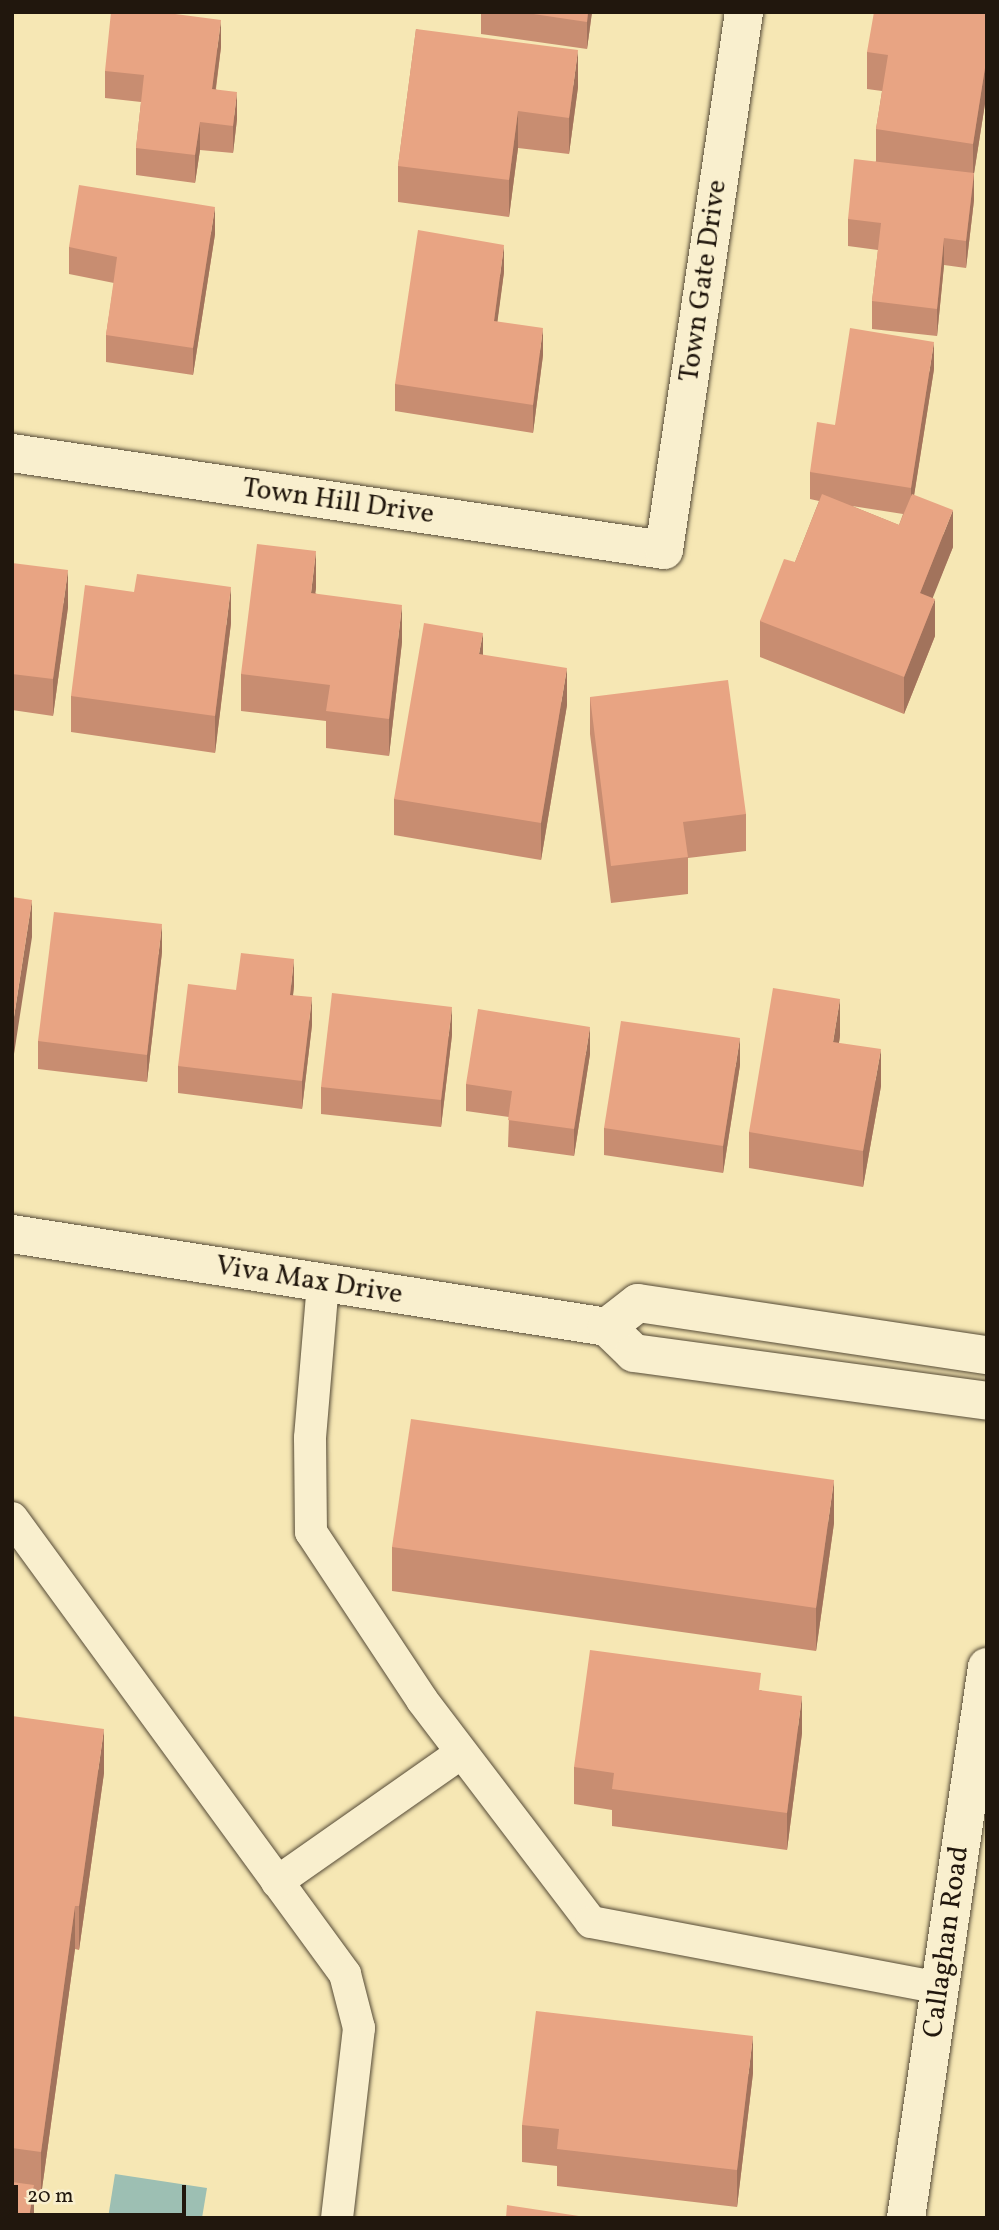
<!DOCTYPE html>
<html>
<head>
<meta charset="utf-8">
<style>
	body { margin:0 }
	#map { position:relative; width:999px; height:2230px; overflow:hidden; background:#f6e7b4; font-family:Vollkorn,serif }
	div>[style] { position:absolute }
	.water>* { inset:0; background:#9dbfb3 }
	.roads { filter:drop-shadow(0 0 2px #564b37) drop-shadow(0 0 2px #564b37) }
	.lane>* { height:32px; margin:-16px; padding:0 16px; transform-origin:16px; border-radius:16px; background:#f9efce }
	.street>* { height:38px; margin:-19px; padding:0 19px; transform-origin:19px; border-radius:19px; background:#f9efce }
	.secondary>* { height:38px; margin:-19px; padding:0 19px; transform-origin:19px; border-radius:19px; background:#f9efce }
	.wall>* { inset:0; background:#c88d71 }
	.shaded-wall>* { inset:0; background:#a2735c }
	.building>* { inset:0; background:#e8a483 }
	span { translate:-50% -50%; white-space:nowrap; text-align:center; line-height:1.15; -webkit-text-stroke:5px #f9efce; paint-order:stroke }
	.street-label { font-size:28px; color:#21170d }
	.frame { position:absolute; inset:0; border:14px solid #21170d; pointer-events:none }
	.scale { position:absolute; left:14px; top:2185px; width:172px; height:32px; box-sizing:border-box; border:4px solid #21170d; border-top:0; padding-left:9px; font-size:21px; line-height:24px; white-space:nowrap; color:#21170d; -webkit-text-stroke:5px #f9efce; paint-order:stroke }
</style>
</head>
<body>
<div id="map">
	<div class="water">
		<div style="clip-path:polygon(115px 2174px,207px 2188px,202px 2218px,108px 2218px)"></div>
	</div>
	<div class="roads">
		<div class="lane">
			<div style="left:323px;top:1283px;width:156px;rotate:94.8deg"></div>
			<div style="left:310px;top:1438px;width:94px;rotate:89.4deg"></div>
			<div style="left:311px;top:1532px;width:201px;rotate:56.5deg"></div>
			<div style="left:422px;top:1700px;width:279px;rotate:52.7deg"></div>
			<div style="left:591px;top:1922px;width:355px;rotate:10.7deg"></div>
			<div style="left:12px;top:1518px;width:565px;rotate:53.86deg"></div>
			<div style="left:345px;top:1974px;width:56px;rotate:75.5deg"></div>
			<div style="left:359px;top:2028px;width:191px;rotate:96.6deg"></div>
			<div style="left:277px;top:1882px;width:225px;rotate:-35deg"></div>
		</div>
		<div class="street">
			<div style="left:12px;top:453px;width:659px;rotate:8.46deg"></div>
			<div style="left:664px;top:550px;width:544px;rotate:-81.54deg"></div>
			<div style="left:12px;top:1234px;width:602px;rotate:8.88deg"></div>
			<div style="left:607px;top:1327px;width:37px;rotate:44deg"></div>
			<div style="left:634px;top:1353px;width:356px;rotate:7.7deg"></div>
			<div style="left:607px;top:1327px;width:39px;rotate:-38deg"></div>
			<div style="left:638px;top:1303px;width:353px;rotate:8.5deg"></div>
		</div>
		<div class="secondary">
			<div style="left:906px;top:2218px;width:557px;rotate:-81.64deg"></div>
		</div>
	</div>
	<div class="wall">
		<div style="clip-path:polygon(481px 12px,592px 12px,587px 49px,481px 34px)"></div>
		<div style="clip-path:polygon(987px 12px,987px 91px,974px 173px,974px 200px,966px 268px,944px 265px,937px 336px,872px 329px,872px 301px,878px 250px,848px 246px,848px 219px,876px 161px,876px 129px,882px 91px,867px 89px,867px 52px)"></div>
		<div style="clip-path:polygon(416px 29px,578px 87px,569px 154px,518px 148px,509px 217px,398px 202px,398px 166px)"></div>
		<div style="clip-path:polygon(221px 47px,216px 89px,237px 119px,233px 153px,200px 150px,195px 183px,136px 175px,136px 148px,141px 102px,105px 98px,105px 71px)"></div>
		<div style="clip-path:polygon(215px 234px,193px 375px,106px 362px,106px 335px,114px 283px,69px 274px,69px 247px)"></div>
		<div style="clip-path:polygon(504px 272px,497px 322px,543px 355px,533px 433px,395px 411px,395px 384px)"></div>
		<div style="clip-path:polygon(evenodd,934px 369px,914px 495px,953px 547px,932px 598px,935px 636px,904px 714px,760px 657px,760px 621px,795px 562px,819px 501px,810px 499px,810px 472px,835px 425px,934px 369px,852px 506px,903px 514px,899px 525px,852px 506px)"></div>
		<div style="clip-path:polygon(12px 563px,68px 607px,53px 716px,12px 710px)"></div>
		<div style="clip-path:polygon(316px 588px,315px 593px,402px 642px,389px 756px,326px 748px,326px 721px,241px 711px,241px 674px)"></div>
		<div style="clip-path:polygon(231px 623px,215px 753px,71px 732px,71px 696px)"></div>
		<div style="clip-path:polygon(483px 655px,567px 705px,541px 860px,394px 835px,394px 799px)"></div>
		<div style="clip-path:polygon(590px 697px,746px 814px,746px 851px,688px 858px,688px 894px,611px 903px,590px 734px)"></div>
		<div style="clip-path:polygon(162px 952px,147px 1082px,38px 1069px,38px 1041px)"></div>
		<div style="clip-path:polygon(294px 986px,293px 995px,312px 1025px,302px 1109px,178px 1093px,178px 1066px,236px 990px)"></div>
		<div style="clip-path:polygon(452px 1035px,441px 1127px,321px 1114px,321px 1087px)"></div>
		<div style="clip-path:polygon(840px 1036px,839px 1043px,881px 1086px,863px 1187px,749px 1168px,749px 1132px)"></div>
		<div style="clip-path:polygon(590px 1054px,574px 1156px,508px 1147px,509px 1117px,466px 1111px,466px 1084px)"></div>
		<div style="clip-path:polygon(740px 1065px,723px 1173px,604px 1155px,604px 1128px)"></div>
		<div style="clip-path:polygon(834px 1523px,816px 1651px,392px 1591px,392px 1547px)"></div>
		<div style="clip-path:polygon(761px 1690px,802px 1733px,787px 1850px,612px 1826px,612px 1810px,574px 1804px,574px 1767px)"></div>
		<div style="clip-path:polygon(12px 1716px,104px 1773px,79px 1950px,75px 1949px,41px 2196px,34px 2195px,34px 2218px,12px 2218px)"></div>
		<div style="clip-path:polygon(753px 2073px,737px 2207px,557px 2186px,557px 2166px,522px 2162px,522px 2125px)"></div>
	</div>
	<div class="shaded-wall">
		<div style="clip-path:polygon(588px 12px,592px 12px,587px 49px,587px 22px)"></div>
		<div style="clip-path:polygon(221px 20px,221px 47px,212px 116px,212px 89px)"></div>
		<div style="clip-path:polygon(578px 50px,578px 87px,569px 154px,569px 118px)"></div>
		<div style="clip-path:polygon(987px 55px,987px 91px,973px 180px,973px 144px)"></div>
		<div style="clip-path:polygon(237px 92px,237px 119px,233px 153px,233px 126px)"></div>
		<div style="clip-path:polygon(518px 111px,518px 148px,509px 217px,509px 180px)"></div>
		<div style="clip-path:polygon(200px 122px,200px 150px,195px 183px,195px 155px)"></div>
		<div style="clip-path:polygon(974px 173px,974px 200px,966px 268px,966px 241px)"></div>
		<div style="clip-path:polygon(215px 207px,215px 234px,193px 375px,193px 348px)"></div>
		<div style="clip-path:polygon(944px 238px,944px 265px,937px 336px,937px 309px)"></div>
		<div style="clip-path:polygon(504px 245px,504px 272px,494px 348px,494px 321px)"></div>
		<div style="clip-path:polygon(543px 328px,543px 355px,533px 433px,533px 405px)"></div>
		<div style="clip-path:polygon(934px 342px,934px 369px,911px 515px,911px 488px)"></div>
		<div style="clip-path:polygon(953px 510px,953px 547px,920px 630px,920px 593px)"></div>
		<div style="clip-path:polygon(316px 551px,316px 588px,311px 630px,311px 593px)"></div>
		<div style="clip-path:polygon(68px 570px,68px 607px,53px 716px,53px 679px)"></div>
		<div style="clip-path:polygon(231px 587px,231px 623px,215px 753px,215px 716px)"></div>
		<div style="clip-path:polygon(935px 599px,935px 636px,904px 714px,904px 677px)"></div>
		<div style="clip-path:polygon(402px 605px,402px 642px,389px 756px,389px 719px)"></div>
		<div style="clip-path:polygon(483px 633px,483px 670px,479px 654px)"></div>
		<div style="clip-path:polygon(567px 668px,567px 705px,541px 860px,541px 823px)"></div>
		<div style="clip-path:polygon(32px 900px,32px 937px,12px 1067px,12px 1030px)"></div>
		<div style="clip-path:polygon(162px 924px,162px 952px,147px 1082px,147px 1055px)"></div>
		<div style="clip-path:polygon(294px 959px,294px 986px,290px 1022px,290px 995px)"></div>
		<div style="clip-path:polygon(312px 997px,312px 1025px,302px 1109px,302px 1081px)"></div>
		<div style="clip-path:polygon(840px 999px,840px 1036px,833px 1079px,833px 1042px)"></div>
		<div style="clip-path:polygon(452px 1007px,452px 1035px,441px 1127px,441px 1100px)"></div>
		<div style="clip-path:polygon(590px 1027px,590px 1054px,574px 1156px,574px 1129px)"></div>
		<div style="clip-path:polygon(740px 1038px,740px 1065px,723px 1173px,723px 1146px)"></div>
		<div style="clip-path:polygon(881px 1049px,881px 1086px,863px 1187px,863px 1151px)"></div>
		<div style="clip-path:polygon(834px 1480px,834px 1523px,816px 1651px,816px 1608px)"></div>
		<div style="clip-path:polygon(802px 1696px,802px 1733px,787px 1850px,787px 1813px)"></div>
		<div style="clip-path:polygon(104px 1729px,104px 1773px,79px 1950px,79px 1906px)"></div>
		<div style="clip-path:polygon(75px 1906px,75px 1949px,41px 2196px,41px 2152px)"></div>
		<div style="clip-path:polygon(753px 2036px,753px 2073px,737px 2207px,737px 2170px)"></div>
		<div style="clip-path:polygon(34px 2185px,34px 2218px,29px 2218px)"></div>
	</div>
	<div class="building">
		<div style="clip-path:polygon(111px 12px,160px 12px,221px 20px,212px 89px,237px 92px,233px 126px,200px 122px,195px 155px,136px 148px,144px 75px,105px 71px)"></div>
		<div style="clip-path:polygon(520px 12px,588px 12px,587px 22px)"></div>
		<div style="clip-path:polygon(874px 12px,987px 12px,987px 55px,973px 144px,876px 129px,888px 55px,867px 52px)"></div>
		<div style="clip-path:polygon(416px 29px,578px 50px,569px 118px,518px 111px,509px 180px,398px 166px)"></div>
		<div style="clip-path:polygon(854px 159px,974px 173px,966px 241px,944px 238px,937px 309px,872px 301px,881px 223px,848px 219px)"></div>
		<div style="clip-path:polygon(79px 185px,215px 207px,193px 348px,106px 335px,117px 257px,69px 247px)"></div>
		<div style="clip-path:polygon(418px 230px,504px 245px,494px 321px,543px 328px,533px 405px,395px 384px)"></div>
		<div style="clip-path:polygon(850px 328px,934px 342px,911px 488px,810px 472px,817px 422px,835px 425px)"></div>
		<div style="clip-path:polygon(822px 494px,899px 525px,912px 494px,953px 510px,920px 593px,935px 599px,904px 677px,760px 621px,784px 559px,795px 562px)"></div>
		<div style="clip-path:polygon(257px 544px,316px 551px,311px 593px,402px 605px,389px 719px,326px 711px,330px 685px,241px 674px)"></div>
		<div style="clip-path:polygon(12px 563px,68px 570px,53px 679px,12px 674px)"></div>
		<div style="clip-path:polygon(137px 574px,231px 587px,215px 716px,71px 696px,85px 585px,134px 592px)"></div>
		<div style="clip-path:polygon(424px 623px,483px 633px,479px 654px,567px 668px,541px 823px,394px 799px)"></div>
		<div style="clip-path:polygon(728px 680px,746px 814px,683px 822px,688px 857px,611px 866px,590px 697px)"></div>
		<div style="clip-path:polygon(12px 897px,32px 900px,12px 1030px)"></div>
		<div style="clip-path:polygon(54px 912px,162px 924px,147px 1055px,38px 1041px)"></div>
		<div style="clip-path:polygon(241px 953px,294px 959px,290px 995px,312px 997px,302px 1081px,178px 1066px,188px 984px,236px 990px)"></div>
		<div style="clip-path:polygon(773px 988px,840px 999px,833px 1042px,881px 1049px,863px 1151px,749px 1132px)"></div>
		<div style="clip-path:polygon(332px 993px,452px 1007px,441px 1100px,321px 1087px)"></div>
		<div style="clip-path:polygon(478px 1009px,590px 1027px,574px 1129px,508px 1120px,512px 1091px,466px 1084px)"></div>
		<div style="clip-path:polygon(621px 1021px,740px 1038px,723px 1146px,604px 1128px)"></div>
		<div style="clip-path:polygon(411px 1419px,834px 1480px,816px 1608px,392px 1547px)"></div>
		<div style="clip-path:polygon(590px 1650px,761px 1673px,759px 1690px,802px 1696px,787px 1813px,612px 1789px,614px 1773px,574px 1767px)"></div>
		<div style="clip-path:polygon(12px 1716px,104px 1729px,79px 1906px,75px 1906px,41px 2152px,12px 2148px)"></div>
		<div style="clip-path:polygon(536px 2011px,753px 2036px,737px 2170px,557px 2149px,559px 2129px,522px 2125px)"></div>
		<div style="clip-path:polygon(12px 2182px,34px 2185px,29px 2218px,12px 2218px)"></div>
		<div style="clip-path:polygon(507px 2205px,592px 2218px,506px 2218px)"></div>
	</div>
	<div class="street-label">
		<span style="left:704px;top:281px;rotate:-82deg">Town Gate Drive</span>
		<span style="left:338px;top:502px;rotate:8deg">Town Hill Drive</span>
		<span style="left:309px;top:1281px;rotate:9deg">Viva Max Drive</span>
		<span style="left:947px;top:1942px;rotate:-82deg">Callaghan Road</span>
	</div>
	<div class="frame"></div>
	<div class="scale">20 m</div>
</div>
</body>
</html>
